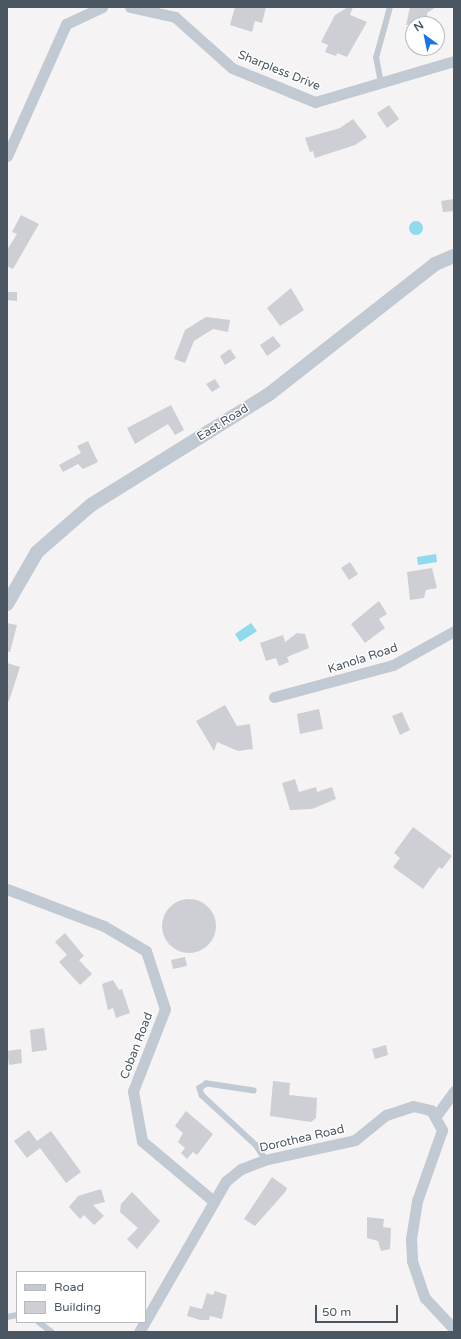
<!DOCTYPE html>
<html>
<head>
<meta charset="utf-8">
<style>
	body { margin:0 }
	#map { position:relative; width:461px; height:1339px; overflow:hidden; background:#f5f3f3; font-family:"Varela Round",sans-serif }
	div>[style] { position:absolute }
	.water>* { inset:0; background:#90daee }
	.round { border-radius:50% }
	.building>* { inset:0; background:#cdcfd5 }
	.service>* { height:5.5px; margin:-2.75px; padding:0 2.75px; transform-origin:2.75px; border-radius:2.75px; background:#c1cad2 }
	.minor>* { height:11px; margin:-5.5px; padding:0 5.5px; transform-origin:5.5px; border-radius:5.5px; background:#c1cad2 }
	.tertiary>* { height:14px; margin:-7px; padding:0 7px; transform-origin:7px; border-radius:7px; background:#c1cad2 }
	span { translate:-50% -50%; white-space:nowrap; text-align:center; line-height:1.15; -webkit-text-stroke:3px #fff; paint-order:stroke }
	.street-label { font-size:12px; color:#4a5661 }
	.frame { position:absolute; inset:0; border:8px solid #4a5661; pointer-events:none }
	.legend { position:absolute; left:16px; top:1271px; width:130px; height:52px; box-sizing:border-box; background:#fff; border:1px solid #b7bbc0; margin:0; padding:5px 7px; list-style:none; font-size:12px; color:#4a5661 }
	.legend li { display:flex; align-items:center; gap:8px; height:20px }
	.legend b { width:20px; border:1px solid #b7bbc0 }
	.north { position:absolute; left:405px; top:16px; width:40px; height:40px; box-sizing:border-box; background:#fff; border:1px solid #b7bbc0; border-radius:50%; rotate:327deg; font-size:11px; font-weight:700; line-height:16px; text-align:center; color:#4a5661 }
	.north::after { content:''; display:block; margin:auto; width:14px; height:18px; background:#1a73e8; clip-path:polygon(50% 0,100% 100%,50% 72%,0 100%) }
	.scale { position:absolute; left:315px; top:1305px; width:83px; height:18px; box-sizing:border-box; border:2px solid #4a5661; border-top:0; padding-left:5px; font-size:12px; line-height:14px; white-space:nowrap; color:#4a5661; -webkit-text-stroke:3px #fff; paint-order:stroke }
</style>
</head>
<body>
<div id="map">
	<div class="water">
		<div class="round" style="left:409px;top:221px;width:14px;height:14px"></div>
		<div style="clip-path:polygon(436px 554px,437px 562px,418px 565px,417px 557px)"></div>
		<div style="clip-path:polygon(251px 623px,257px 631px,240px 642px,235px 634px)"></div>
	</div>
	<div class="building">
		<div style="clip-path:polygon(235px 7px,266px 7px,262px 23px,255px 21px,252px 32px,230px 25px)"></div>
		<div style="clip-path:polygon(348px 7px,353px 7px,350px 15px,367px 22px,347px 57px,337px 53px,336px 56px,325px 52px,328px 45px,321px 42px,335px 15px)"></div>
		<div style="clip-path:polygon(410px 7px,436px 7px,427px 13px,428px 20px,406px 25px)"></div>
		<div style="clip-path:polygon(389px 105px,399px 119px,387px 128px,377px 113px)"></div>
		<div style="clip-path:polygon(353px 119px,367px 137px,355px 145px,315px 158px,313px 151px,310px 152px,305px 138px,340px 128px)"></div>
		<div style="clip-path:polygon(454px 199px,454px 211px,443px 212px,441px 201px)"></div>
		<div style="clip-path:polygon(21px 215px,39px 224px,13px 269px,7px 266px,7px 250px,17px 234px,12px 232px)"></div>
		<div style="clip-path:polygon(291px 288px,304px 310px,280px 326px,267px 308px)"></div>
		<div style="clip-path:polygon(7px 292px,17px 292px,17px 301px,7px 300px)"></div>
		<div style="clip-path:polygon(206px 317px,230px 320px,228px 332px,213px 329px,194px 341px,185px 363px,174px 359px,185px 330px)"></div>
		<div style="clip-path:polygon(273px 336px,281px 346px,267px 356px,260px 345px)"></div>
		<div style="clip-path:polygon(230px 349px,236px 358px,225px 365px,220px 356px)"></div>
		<div style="clip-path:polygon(215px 379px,220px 387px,212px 392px,206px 384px)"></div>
		<div style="clip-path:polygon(171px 405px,184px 430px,175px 435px,168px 424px,135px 444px,127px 428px)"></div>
		<div style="clip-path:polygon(88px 441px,98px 462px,83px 469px,78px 464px,63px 472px,59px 465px,81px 453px,77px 446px)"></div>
		<div style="clip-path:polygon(350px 562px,358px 574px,349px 580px,341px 568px)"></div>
		<div style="clip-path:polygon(432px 568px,437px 588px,426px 590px,424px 598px,410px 600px,407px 572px)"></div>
		<div style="clip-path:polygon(379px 601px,387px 614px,379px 619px,385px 628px,365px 643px,351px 624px)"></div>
		<div style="clip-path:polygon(7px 623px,17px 625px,10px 652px,7px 652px)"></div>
		<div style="clip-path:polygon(297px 633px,305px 634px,309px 648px,287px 657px,289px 662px,279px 666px,276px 658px,266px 661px,260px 643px,283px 635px,285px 642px)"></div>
		<div style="clip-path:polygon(7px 663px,20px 667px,9px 701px,7px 701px)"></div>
		<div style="clip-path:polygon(225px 705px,237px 726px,250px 724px,253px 749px,238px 751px,217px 742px,214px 751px,196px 721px)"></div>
		<div style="clip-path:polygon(319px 709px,323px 729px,300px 734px,297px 714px)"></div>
		<div style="clip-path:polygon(402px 712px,410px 730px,400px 735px,392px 716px)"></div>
		<div style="clip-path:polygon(295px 779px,299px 792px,316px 787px,317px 792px,332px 787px,336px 799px,312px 809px,290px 810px,282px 783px)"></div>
		<div style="clip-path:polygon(413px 827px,452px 856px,442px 869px,439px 867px,423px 889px,393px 867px,400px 858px,394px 853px)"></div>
		<div class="round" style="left:162px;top:899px;width:54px;height:54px"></div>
		<div style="clip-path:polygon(65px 933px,84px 956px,79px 960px,92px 974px,80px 985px,59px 962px,67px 955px,55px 942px)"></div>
		<div style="clip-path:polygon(185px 957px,187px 966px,173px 969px,171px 960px)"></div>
		<div style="clip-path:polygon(113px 980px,119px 990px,122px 989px,130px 1013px,116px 1018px,113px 1008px,108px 1010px,102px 984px)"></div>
		<div style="clip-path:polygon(44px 1028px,47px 1050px,32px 1052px,30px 1030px)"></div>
		<div style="clip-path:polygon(386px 1045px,388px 1055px,375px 1059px,372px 1049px)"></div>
		<div style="clip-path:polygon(21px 1049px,22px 1063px,9px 1065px,7px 1051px)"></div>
		<div style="clip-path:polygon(273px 1081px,290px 1083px,289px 1095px,317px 1098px,316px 1118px,311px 1122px,270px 1116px)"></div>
		<div style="clip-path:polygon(186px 1111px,213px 1134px,197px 1155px,193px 1152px,187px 1159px,181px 1153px,185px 1148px,178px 1142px,183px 1133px,175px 1126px)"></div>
		<div style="clip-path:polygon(29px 1130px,37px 1141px,51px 1131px,81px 1172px,66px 1183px,40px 1148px,27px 1158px,14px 1141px)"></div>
		<div style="clip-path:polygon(272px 1177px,287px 1188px,286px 1191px,255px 1226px,244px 1219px)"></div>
		<div style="clip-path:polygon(101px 1189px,105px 1202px,93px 1205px,104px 1216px,94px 1225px,84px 1215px,80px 1219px,69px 1207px,78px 1196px)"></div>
		<div style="clip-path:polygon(132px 1192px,160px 1221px,137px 1249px,127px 1239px,138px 1228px,120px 1212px,121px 1204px)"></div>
		<div style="clip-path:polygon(367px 1217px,384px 1219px,383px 1227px,391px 1228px,390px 1249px,381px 1251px,378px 1241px,367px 1238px)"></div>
		<div style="clip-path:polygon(215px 1291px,227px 1295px,222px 1319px,210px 1316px,209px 1320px,200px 1320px,187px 1316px,190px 1306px,202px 1309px,207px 1293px,213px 1295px)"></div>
	</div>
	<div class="service">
		<div style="left:381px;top:83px;width:25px;rotate:-101deg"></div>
		<div style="left:376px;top:58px;width:53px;rotate:-74.6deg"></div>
		<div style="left:254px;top:1091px;width:48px;rotate:-171.5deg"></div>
		<div style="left:207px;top:1084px;width:8px;rotate:150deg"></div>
		<div style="left:200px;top:1088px;width:7px;rotate:74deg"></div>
		<div style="left:202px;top:1095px;width:74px;rotate:42.8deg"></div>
		<div style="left:256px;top:1145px;width:18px;rotate:56deg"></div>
		<div style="left:7px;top:1317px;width:10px;rotate:-11deg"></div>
		<div style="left:39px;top:1322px;width:16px;rotate:38deg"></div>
	</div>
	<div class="minor">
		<div style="left:130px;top:7px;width:46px;rotate:12.5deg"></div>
		<div style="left:175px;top:17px;width:76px;rotate:41.8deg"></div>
		<div style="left:232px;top:68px;width:90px;rotate:22.3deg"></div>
		<div style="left:315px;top:102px;width:145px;rotate:-16.4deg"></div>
		<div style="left:7px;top:156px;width:145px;rotate:-65.9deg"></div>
		<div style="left:66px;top:24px;width:40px;rotate:-25deg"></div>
		<div style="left:274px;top:697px;width:123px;rotate:-15.1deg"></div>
		<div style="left:393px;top:665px;width:70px;rotate:-29.1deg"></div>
		<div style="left:7px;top:889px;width:104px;rotate:20.9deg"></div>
		<div style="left:104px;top:926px;width:49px;rotate:30.8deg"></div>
		<div style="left:146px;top:951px;width:61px;rotate:71.9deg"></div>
		<div style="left:165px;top:1009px;width:88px;rotate:111.3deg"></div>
		<div style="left:133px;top:1091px;width:51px;rotate:79.8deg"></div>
		<div style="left:142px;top:1141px;width:92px;rotate:40.1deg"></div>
		<div style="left:436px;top:1116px;width:31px;rotate:-54deg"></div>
		<div style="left:139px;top:1332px;width:174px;rotate:-60.1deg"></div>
		<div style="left:226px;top:1181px;width:19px;rotate:-39deg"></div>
		<div style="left:241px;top:1169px;width:25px;rotate:-21deg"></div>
		<div style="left:264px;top:1160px;width:93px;rotate:-12.4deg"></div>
		<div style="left:355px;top:1140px;width:40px;rotate:-39deg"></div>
		<div style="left:386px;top:1115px;width:28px;rotate:-18deg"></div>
		<div style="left:413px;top:1106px;width:18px;rotate:13deg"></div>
		<div style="left:431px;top:1110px;width:23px;rotate:61deg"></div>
		<div style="left:442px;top:1130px;width:75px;rotate:109.4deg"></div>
		<div style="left:417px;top:1201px;width:38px;rotate:99deg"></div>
		<div style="left:411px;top:1239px;width:22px;rotate:87deg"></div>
		<div style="left:412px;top:1261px;width:39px;rotate:71deg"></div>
		<div style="left:425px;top:1298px;width:42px;rotate:46.9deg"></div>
	</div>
	<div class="tertiary">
		<div style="left:7px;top:604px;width:60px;rotate:-60deg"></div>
		<div style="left:37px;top:552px;width:72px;rotate:-41deg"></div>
		<div style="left:91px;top:505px;width:208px;rotate:-31.9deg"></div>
		<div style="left:268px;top:395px;width:212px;rotate:-38.1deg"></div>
		<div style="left:435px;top:264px;width:21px;rotate:-23deg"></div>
	</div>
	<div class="street-label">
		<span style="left:279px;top:71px;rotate:22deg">Sharpless Drive</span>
		<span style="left:223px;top:423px;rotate:-32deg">East Road</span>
		<span style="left:363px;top:659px;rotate:-18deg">Kanola Road</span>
		<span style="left:137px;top:1046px;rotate:-69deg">Coban Road</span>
		<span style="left:302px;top:1139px;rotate:-13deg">Dorothea Road</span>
	</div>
	<div class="frame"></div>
	<ul class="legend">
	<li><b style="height:5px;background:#c1cad2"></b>Road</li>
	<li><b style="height:11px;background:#cdcfd5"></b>Building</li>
	</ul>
	<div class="north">N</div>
	<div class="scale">50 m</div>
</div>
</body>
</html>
